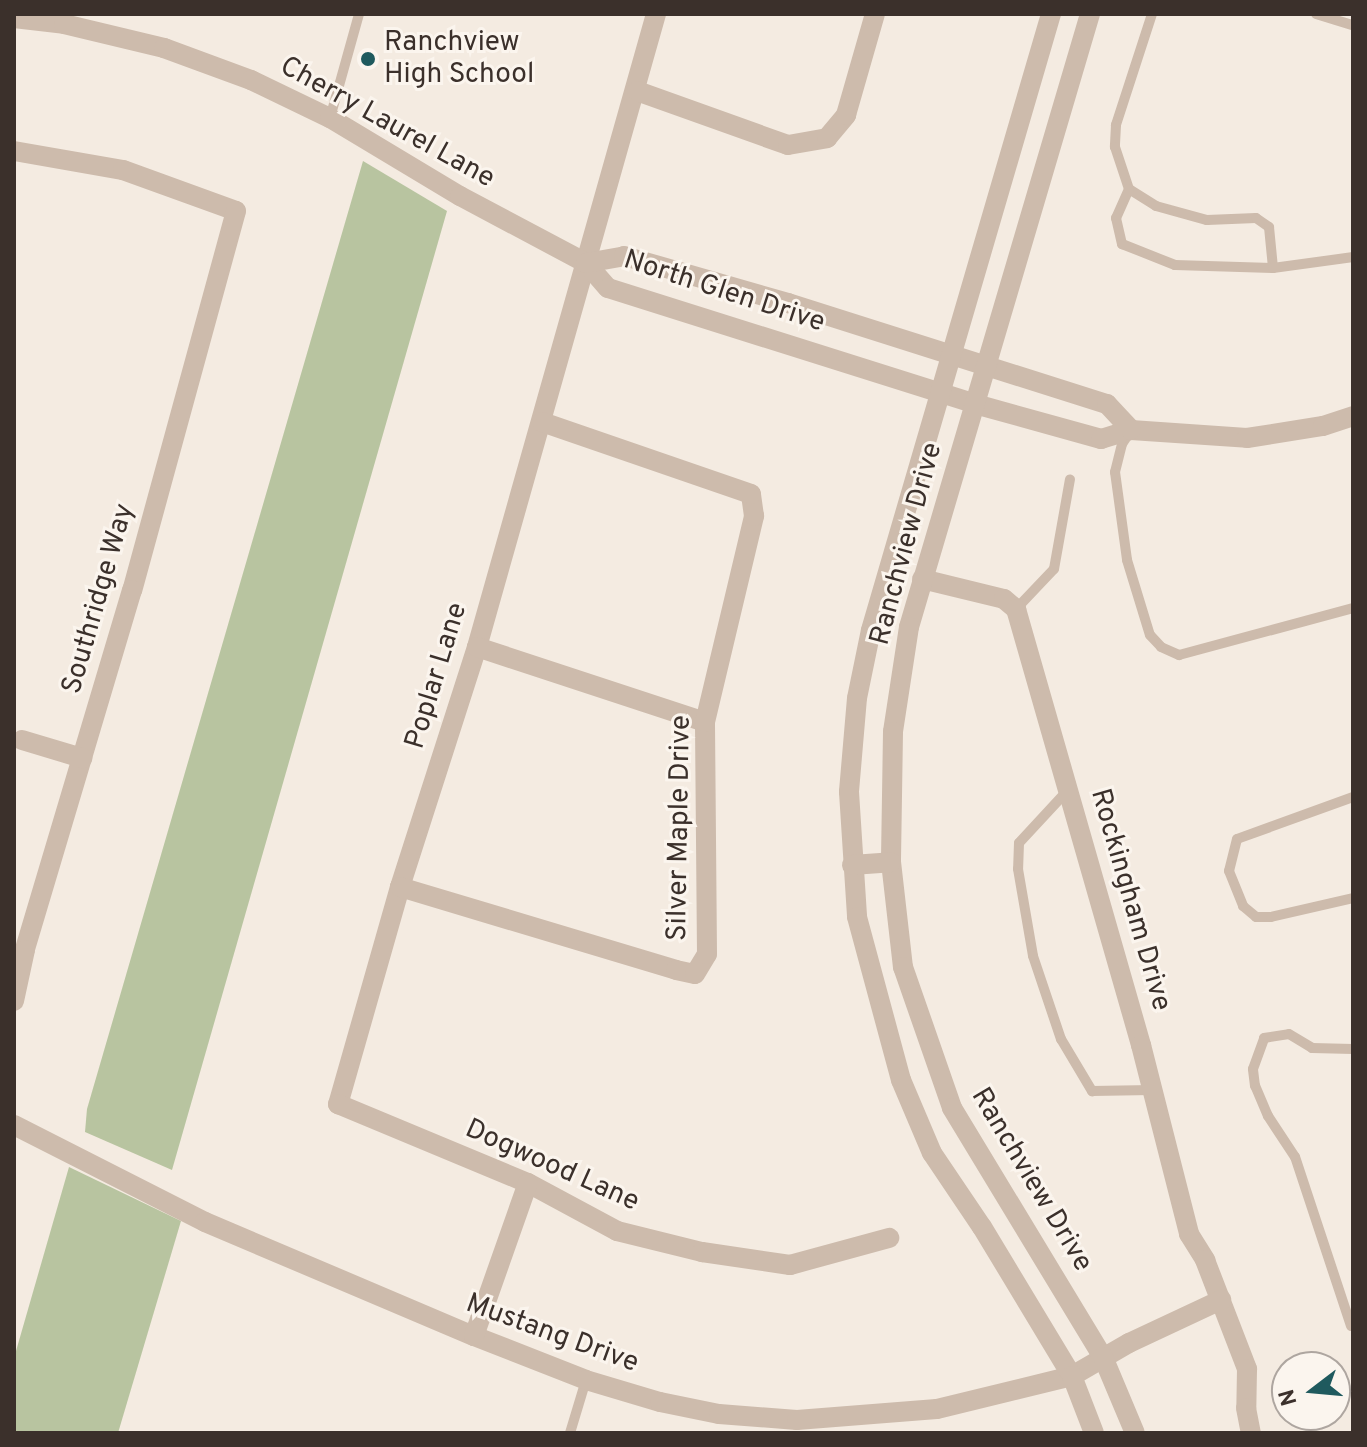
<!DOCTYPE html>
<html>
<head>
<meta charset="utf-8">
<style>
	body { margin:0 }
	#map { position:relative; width:1367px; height:1447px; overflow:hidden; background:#f4ebe1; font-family:Overpass,sans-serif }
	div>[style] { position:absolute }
	.green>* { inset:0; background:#b8c4a0 }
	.service>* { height:10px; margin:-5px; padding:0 5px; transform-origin:5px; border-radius:5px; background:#cdbbac }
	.minor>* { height:20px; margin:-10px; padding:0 10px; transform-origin:10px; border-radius:10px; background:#cdbbac }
	.tertiary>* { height:20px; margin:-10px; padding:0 10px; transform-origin:10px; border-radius:10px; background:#cdbbac }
	.dots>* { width:22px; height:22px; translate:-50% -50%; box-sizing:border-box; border:4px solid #fbf5ee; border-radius:50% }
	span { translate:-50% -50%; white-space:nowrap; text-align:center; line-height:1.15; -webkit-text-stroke:6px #fbf5ee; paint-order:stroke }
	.poi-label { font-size:28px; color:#3b302b }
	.left { translate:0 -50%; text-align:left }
	.street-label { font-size:28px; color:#3b302b }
	.frame { position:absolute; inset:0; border:16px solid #3b302b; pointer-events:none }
	.north { position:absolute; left:1271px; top:1351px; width:80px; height:80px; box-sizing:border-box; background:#fbf5ee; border:2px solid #aea6a0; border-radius:50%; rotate:254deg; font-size:22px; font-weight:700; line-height:32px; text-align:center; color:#3b302b }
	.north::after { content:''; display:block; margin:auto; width:28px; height:36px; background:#1f5a5e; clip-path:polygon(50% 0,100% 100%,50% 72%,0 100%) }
</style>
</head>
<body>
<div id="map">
	<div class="green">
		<div style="clip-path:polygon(363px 161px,447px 211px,172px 1170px,85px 1132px,87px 1109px)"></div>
		<div style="clip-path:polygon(69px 1167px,181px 1221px,118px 1433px,14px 1433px,14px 1358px)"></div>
	</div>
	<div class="service">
		<div style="left:1152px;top:14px;width:117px;rotate:108deg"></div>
		<div style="left:1116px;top:125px;width:22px;rotate:93deg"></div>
		<div style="left:1115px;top:147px;width:44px;rotate:71.6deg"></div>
		<div style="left:1129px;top:189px;width:32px;rotate:32deg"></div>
		<div style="left:1156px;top:206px;width:53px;rotate:15.4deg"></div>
		<div style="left:1207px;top:220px;width:49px;rotate:-2.3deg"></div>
		<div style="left:1256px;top:218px;width:16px;rotate:35deg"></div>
		<div style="left:1269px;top:227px;width:41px;rotate:84.4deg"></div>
		<div style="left:1316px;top:14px;width:39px;rotate:17deg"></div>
		<div style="left:330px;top:118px;width:108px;rotate:-74.4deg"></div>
		<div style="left:1129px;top:189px;width:32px;rotate:114deg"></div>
		<div style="left:1116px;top:218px;width:27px;rotate:77deg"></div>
		<div style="left:1122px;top:244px;width:57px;rotate:21.6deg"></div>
		<div style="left:1175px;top:265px;width:98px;rotate:1.8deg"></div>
		<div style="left:1273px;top:268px;width:81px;rotate:-7.8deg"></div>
		<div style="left:1130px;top:432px;width:14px;rotate:124deg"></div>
		<div style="left:1122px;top:444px;width:29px;rotate:104deg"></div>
		<div style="left:1115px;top:472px;width:89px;rotate:82.2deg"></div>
		<div style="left:1127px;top:560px;width:78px;rotate:73deg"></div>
		<div style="left:1150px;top:635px;width:16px;rotate:47deg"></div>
		<div style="left:1161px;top:647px;width:20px;rotate:24deg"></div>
		<div style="left:1179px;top:655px;width:180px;rotate:-15.1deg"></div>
		<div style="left:1016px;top:609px;width:55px;rotate:-46.5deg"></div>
		<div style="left:1054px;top:569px;width:91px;rotate:-79.9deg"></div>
		<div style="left:1068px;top:790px;width:72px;rotate:132.8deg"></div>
		<div style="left:1019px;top:843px;width:26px;rotate:92deg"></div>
		<div style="left:1018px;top:869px;width:88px;rotate:80.2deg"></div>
		<div style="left:1033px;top:956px;width:88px;rotate:71.4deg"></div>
		<div style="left:1061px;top:1039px;width:61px;rotate:59.2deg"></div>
		<div style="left:1092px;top:1091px;width:60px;rotate:-1deg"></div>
		<div style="left:1353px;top:797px;width:123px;rotate:160.1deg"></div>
		<div style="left:1237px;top:839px;width:33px;rotate:104deg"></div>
		<div style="left:1229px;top:871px;width:38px;rotate:68deg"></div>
		<div style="left:1243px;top:906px;width:17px;rotate:40deg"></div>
		<div style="left:1256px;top:917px;width:15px"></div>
		<div style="left:1271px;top:917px;width:84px;rotate:-13deg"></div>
		<div style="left:1351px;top:1326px;width:178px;rotate:-108.3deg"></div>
		<div style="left:1295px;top:1157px;width:49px;rotate:-123.4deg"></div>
		<div style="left:1268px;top:1116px;width:33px;rotate:-113deg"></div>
		<div style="left:1255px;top:1086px;width:17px;rotate:-97deg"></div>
		<div style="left:1253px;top:1069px;width:33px;rotate:-70deg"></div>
		<div style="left:1264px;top:1038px;width:25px;rotate:-9deg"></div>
		<div style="left:1289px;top:1034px;width:27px;rotate:31deg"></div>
		<div style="left:1312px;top:1048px;width:41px;rotate:1.4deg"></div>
		<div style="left:570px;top:1433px;width:55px;rotate:-73.2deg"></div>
	</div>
	<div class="minor">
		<div style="left:656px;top:14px;width:658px;rotate:105.79deg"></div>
		<div style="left:477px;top:647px;width:252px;rotate:107.8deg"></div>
		<div style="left:400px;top:887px;width:226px;rotate:105.9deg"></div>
		<div style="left:338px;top:1104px;width:206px;rotate:22.6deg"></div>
		<div style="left:528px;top:1183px;width:101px;rotate:28.3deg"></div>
		<div style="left:617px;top:1231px;width:88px;rotate:13.9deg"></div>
		<div style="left:702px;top:1252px;width:89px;rotate:8.4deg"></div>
		<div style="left:790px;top:1265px;width:103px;rotate:-15.3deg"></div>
		<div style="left:14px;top:18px;width:50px;rotate:6.8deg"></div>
		<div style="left:64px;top:24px;width:103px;rotate:13.5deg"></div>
		<div style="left:164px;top:48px;width:93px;rotate:20.2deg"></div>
		<div style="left:251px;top:80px;width:88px;rotate:25.7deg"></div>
		<div style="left:330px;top:118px;width:152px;rotate:31deg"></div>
		<div style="left:460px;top:196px;width:143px;rotate:28deg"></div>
		<div style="left:586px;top:263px;width:33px;rotate:49deg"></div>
		<div style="left:608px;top:288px;width:385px;rotate:17.5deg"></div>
		<div style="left:975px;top:404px;width:131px;rotate:15.5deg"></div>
		<div style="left:1101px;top:439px;width:31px;rotate:-17deg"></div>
		<div style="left:1131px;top:430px;width:116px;rotate:3.9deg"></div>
		<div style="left:1247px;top:438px;width:77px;rotate:-9deg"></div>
		<div style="left:1323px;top:426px;width:32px;rotate:-18deg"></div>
		<div style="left:637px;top:91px;width:160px;rotate:19.7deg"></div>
		<div style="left:788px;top:145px;width:40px;rotate:-10deg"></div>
		<div style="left:827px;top:138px;width:30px;rotate:-50deg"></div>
		<div style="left:846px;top:115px;width:105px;rotate:-74deg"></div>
		<div style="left:14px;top:151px;width:111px;rotate:9.9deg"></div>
		<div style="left:123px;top:170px;width:120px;rotate:19.9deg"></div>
		<div style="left:236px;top:211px;width:393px;rotate:105.3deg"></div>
		<div style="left:132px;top:590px;width:376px;rotate:106.6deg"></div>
		<div style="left:25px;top:950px;width:52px;rotate:102.2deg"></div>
		<div style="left:586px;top:263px;width:39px;rotate:-10deg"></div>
		<div style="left:624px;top:256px;width:171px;rotate:16deg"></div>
		<div style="left:788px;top:303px;width:335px;rotate:17.6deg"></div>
		<div style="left:1107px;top:404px;width:35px;rotate:47deg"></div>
		<div style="left:922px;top:579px;width:84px;rotate:13.7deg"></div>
		<div style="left:1004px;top:599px;width:16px;rotate:40deg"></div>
		<div style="left:1016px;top:609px;width:454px;rotate:74deg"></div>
		<div style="left:1141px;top:1045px;width:195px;rotate:75.7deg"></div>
		<div style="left:1189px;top:1234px;width:31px;rotate:58deg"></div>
		<div style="left:1205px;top:1260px;width:117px;rotate:68.9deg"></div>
		<div style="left:1247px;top:1369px;width:39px;rotate:91deg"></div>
		<div style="left:1246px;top:1408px;width:25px;rotate:79deg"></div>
		<div style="left:477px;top:647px;width:240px;rotate:18.2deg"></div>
		<div style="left:22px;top:740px;width:63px;rotate:16.7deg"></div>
		<div style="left:400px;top:887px;width:288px;rotate:16.7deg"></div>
		<div style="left:676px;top:970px;width:19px;rotate:12deg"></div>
		<div style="left:695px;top:974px;width:23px;rotate:-59deg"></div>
		<div style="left:707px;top:954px;width:232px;rotate:-90.5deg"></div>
		<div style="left:705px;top:722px;width:212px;rotate:-76.6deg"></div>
		<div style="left:754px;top:516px;width:22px;rotate:-98deg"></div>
		<div style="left:751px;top:494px;width:221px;rotate:-161deg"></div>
		<div style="left:14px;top:1125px;width:214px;rotate:26.9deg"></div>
		<div style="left:205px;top:1222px;width:292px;rotate:23deg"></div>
		<div style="left:474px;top:1336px;width:120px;rotate:21.4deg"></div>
		<div style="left:586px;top:1380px;width:77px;rotate:16.6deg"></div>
		<div style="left:660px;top:1402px;width:60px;rotate:11.5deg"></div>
		<div style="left:719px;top:1414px;width:78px;rotate:4.4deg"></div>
		<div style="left:797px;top:1420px;width:140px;rotate:-4.5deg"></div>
		<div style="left:937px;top:1409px;width:139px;rotate:-13.7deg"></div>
		<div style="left:1072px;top:1376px;width:66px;rotate:-30.1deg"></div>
		<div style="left:1129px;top:1343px;width:102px;rotate:-25.1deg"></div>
		<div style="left:474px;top:1336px;width:162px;rotate:-70.6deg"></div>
	</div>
	<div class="tertiary">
		<div style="left:1051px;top:14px;width:642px;rotate:106.29deg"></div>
		<div style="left:871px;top:630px;width:69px;rotate:101.6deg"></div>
		<div style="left:857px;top:698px;width:94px;rotate:94.9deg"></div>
		<div style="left:849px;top:792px;width:125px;rotate:86.3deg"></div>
		<div style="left:857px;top:917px;width:169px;rotate:74.9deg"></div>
		<div style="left:901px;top:1080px;width:79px;rotate:67deg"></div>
		<div style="left:932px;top:1153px;width:89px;rotate:56deg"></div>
		<div style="left:982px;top:1227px;width:174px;rotate:58.9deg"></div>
		<div style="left:1072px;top:1376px;width:61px;rotate:68.9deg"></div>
		<div style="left:1090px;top:14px;width:639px;rotate:106.45deg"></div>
		<div style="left:909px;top:627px;width:106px;rotate:98.7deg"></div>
		<div style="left:893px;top:732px;width:130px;rotate:90.9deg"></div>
		<div style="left:891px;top:862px;width:106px;rotate:83.5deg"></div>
		<div style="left:903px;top:967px;width:149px;rotate:70.8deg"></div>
		<div style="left:952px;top:1108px;width:291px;rotate:58.8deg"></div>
		<div style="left:1103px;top:1357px;width:82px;rotate:67.2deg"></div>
		<div style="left:852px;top:865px;width:39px;rotate:-4deg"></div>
	</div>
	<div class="dots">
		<div style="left:368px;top:59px;background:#1f5a5e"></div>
	</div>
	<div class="poi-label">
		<span class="left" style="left:384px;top:59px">Ranchview<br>High School</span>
	</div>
	<div class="street-label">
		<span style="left:387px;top:123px;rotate:29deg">Cherry Laurel Lane</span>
		<span style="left:724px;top:292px;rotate:18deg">North Glen Drive</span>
		<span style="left:907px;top:544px;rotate:-75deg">Ranchview Drive</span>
		<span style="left:99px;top:599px;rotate:-74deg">Southridge Way</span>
		<span style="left:437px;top:676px;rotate:-73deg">Poplar Lane</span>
		<span style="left:680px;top:828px;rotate:-89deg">Silver Maple Drive</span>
		<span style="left:1130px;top:900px;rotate:74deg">Rockingham Drive</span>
		<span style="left:552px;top:1166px;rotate:24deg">Dogwood Lane</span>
		<span style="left:1031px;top:1180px;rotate:59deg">Ranchview Drive</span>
		<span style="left:552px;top:1334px;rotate:20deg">Mustang Drive</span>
	</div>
	<div class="frame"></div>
	<div class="north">N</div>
</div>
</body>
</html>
